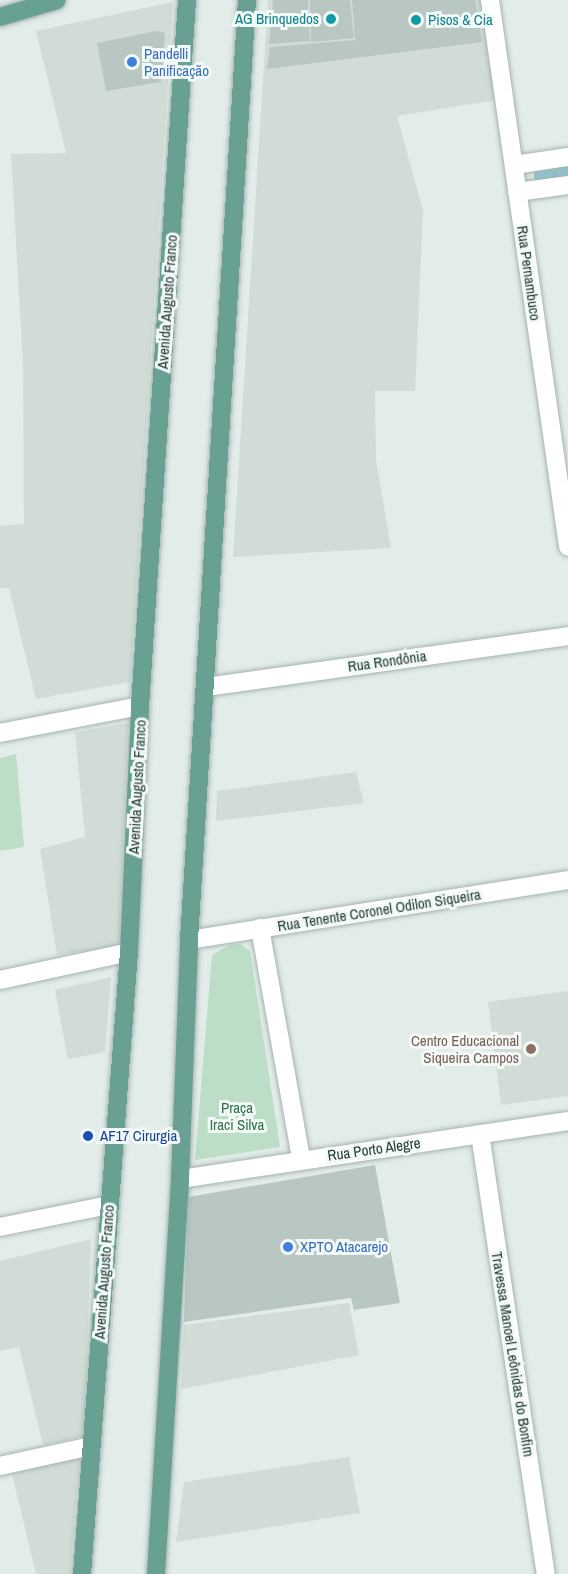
<!DOCTYPE html>
<html>
<head>
<meta charset="utf-8">
<style>
	body { margin:0 }
	#map { position:relative; width:568px; height:1574px; overflow:hidden; background:#e2ece8; font-family:"Archivo Narrow",sans-serif }
	div>[style] { position:absolute }
	.built>* { inset:0; background:#d1dcd7 }
	.green>* { inset:0; background:#bcddc6 }
	.canal>* { height:27px; margin:-13.5px; padding:0 13.5px; transform-origin:13.5px; border-radius:13.5px; background:#8cc4d0 }
	.building>* { inset:0; background:#b8c7c1 }
	.roads { filter:drop-shadow(0 0 2px #a5b4af) drop-shadow(0 0 2px #a5b4af) }
	.minor>* { height:18px; margin:-9px; padding:0 9px; transform-origin:9px; border-radius:9px; background:#fff }
	.major>* { height:18px; margin:-9px; padding:0 9px; transform-origin:9px; border-radius:9px; background:#68a194 }
	.dots>* { width:16px; height:16px; translate:-50% -50%; box-sizing:border-box; border:3px solid #f3f9f6; border-radius:50% }
	span { translate:-50% -50%; white-space:nowrap; text-align:center; line-height:1.15; -webkit-text-stroke:6px #f3f9f6; paint-order:stroke }
	.culture-label { font-size:15px; color:#0d838f }
	.right { translate:-100% -50%; text-align:right }
	.left { translate:0 -50%; text-align:left }
	.shop-label { font-size:15px; color:#366cbe }
	.street-label { font-size:15px; color:#233d37 }
	.education-label { font-size:15px; color:#785e54 }
	.park-label { font-size:15px; color:#2d734a }
	.transit-label { font-size:15px; color:#164399 }
</style>
</head>
<body>
<div id="map">
	<div class="built">
		<div style="clip-path:polygon(268px 0,480px 0,496px 100px,397px 116px,423px 210px,415px 391px,375px 391px,376px 460px,391px 548px,233px 557px)"></div>
		<div style="clip-path:polygon(173px 2px,130px 682px,36px 699px,9px 588px,0 588px,0 526px,24px 524px,23px 364px,11px 154px,66px 153px,36px 31px)"></div>
		<div style="clip-path:polygon(128px 723px,119px 946px,57px 955px,40px 849px,85px 837px,75px 732px)"></div>
		<div style="clip-path:polygon(356px 772px,364px 803px,216px 821px,217px 791px)"></div>
		<div style="clip-path:polygon(111px 977px,105px 1052px,68px 1059px,55px 990px)"></div>
		<div style="clip-path:polygon(568px 991px,568px 1096px,501px 1105px,488px 1002px)"></div>
		<div style="clip-path:polygon(91px 1239px,84px 1436px,43px 1445px,19px 1347px,0 1351px,0 1261px)"></div>
		<div style="clip-path:polygon(349px 1303px,359px 1355px,181px 1389px,184px 1325px)"></div>
		<div style="clip-path:polygon(79px 1456px,70px 1574px,36px 1574px,12px 1474px)"></div>
		<div style="clip-path:polygon(349px 1457px,360px 1513px,176px 1542px,184px 1482px)"></div>
	</div>
	<div class="green">
		<div style="clip-path:polygon(16px 754px,24px 847px,0 851px,0 758px)"></div>
		<div style="clip-path:polygon(240px 944px,250px 951px,280px 1147px,195px 1160px,212px 955px,230px 945px)"></div>
	</div>
	<div class="canal">
		<div style="left:547px;top:175px;width:21px;rotate:-8deg"></div>
	</div>
	<div class="building">
		<div style="clip-path:polygon(273px 0,308px 0,310px 41px,269px 44px)"></div>
		<div style="clip-path:polygon(310px 0,350px 0,354px 38px,311px 42px)"></div>
		<div style="clip-path:polygon(352px 0,475px 0,482px 42px,267px 69px,270px 47px,355px 40px)"></div>
		<div style="clip-path:polygon(156px 31px,165px 33px,161px 82px,106px 91px,97px 43px)"></div>
		<div style="clip-path:polygon(375px 1165px,400px 1303px,354px 1310px,351px 1298px,184px 1322px,188px 1197px)"></div>
	</div>
	<div class="roads">
		<div class="minor">
			<div style="left:490px;top:0;width:552px;rotate:81.87deg"></div>
			<div style="left:514px;top:165px;width:55px;rotate:-8.4deg"></div>
			<div style="left:517px;top:192px;width:51px;rotate:-7.8deg"></div>
			<div style="left:206px;top:687px;width:366px;rotate:-8deg"></div>
			<div style="left:0;top:733px;width:143px;rotate:-10.9deg"></div>
			<div style="left:260px;top:928px;width:235px;rotate:79.9deg"></div>
			<div style="left:189px;top:940px;width:384px;rotate:-9deg"></div>
			<div style="left:0;top:980px;width:132px;rotate:-12.2deg"></div>
			<div style="left:480px;top:1134px;width:445px;rotate:81.5deg"></div>
			<div style="left:180px;top:1179px;width:392px;rotate:-8.5deg"></div>
			<div style="left:0;top:1227px;width:111px;rotate:-11.4deg"></div>
			<div style="left:0;top:1466px;width:94px;rotate:-12.3deg"></div>
		</div>
		<div class="major">
			<div style="left:0;top:17px;width:59px;rotate:-16.6deg"></div>
			<div style="left:82px;top:1574px;width:624px;rotate:-85.68deg"></div>
			<div style="left:129px;top:952px;width:246px;rotate:-87.4deg"></div>
			<div style="left:140px;top:706px;width:708px;rotate:-86.19deg"></div>
			<div style="left:156px;top:1574px;width:396px;rotate:-86.5deg"></div>
			<div style="left:180px;top:1179px;width:239px;rotate:-87.8deg"></div>
			<div style="left:189px;top:940px;width:942px;rotate:-86.47deg"></div>
		</div>
	</div>
	<div class="dots">
		<div style="left:331px;top:19px;background:#0f9aa8"></div>
		<div style="left:416px;top:20px;background:#0f9aa8"></div>
		<div style="left:132px;top:62px;background:#3f7fe0"></div>
		<div style="left:531px;top:1049px;background:#8d6e63"></div>
		<div style="left:88px;top:1136px;background:#1a4fb4"></div>
		<div style="left:288px;top:1247px;background:#3f7fe0"></div>
	</div>
	<div class="culture-label">
		<span class="right" style="left:319px;top:19px">AG Brinquedos</span>
		<span class="left" style="left:428px;top:20px">Pisos &amp; Cia</span>
	</div>
	<div class="shop-label">
		<span class="left" style="left:144px;top:62px">Pandelli<br>Panificação</span>
		<span class="left" style="left:300px;top:1247px">XPTO Atacarejo</span>
	</div>
	<div class="street-label">
		<span style="left:529px;top:273px;rotate:82deg">Rua Pernambuco</span>
		<span style="left:167px;top:302px;rotate:-86deg">Avenida Augusto Franco</span>
		<span style="left:387px;top:661px;rotate:-8deg">Rua Rondônia</span>
		<span style="left:137px;top:787px;rotate:-87deg">Avenida Augusto Franco</span>
		<span style="left:379px;top:910px;rotate:-9deg">Rua Tenente Coronel Odilon Siqueira</span>
		<span style="left:374px;top:1149px;rotate:-8deg">Rua Porto Alegre</span>
		<span style="left:104px;top:1272px;rotate:-86deg">Avenida Augusto Franco</span>
		<span style="left:513px;top:1354px;rotate:81deg">Travessa Manoel Leônidas do Bonfim</span>
	</div>
	<div class="education-label">
		<span class="right" style="left:519px;top:1049px">Centro Educacional<br>Siqueira Campos</span>
	</div>
	<div class="park-label">
		<span style="left:237px;top:1116px">Praça<br>Iraci Silva</span>
	</div>
	<div class="transit-label">
		<span class="left" style="left:100px;top:1136px">AF17 Cirurgia</span>
	</div>
</div>
</body>
</html>
